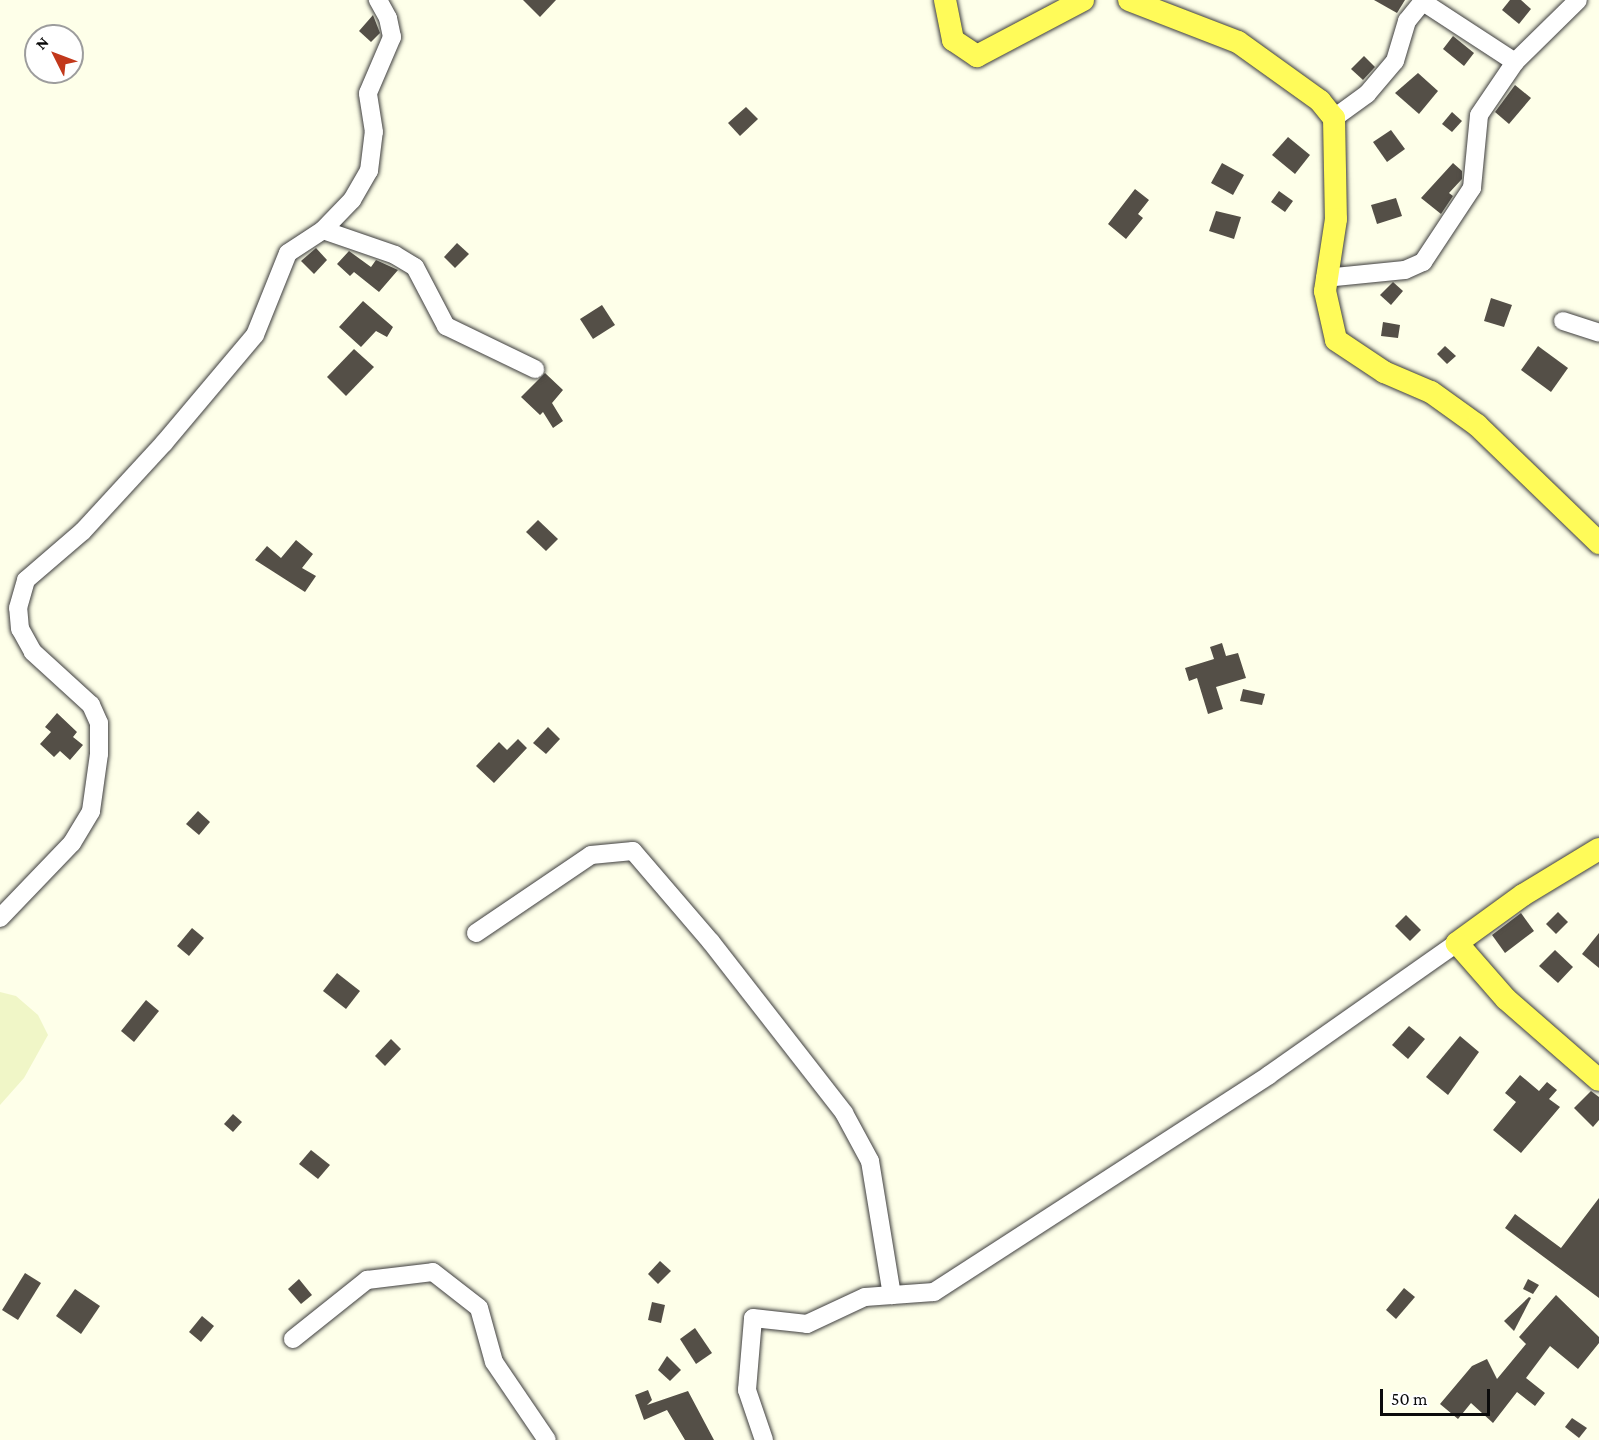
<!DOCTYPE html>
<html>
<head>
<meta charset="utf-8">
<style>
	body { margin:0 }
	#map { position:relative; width:1599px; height:1440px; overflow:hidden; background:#feffe9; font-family:"Crimson Pro",serif }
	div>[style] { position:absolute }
	.farmland>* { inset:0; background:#f0f6c7 }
	.building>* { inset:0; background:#544f47 }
	.roads { filter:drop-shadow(0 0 2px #3e3e3e) drop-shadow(0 0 2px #3e3e3e) }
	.minor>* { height:18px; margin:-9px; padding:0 9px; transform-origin:9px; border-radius:9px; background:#fff }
	.major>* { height:22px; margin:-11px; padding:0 11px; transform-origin:11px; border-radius:11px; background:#fffb59 }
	span { translate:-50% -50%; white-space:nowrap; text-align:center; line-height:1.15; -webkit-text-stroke:6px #fff; paint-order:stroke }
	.north { position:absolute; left:24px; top:24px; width:60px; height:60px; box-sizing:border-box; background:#fff; border:2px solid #9d9d9d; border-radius:50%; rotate:312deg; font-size:16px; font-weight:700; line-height:24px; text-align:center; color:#0b0b0b }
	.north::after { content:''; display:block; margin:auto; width:21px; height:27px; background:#c2381b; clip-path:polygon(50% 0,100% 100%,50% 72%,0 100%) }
	.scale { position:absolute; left:1380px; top:1389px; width:110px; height:27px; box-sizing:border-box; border:3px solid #0b0b0b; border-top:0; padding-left:8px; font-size:18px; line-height:21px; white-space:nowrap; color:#0b0b0b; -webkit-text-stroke:4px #fff; paint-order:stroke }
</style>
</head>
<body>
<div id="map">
	<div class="farmland">
		<div style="clip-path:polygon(0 992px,16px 996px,38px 1015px,48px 1035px,24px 1078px,0 1105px)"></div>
	</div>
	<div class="building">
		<div style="clip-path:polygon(523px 0,556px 0,540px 17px)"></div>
		<div style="clip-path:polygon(1374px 0,1405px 0,1397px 13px)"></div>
		<div style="clip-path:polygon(1510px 0,1521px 0,1531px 9px,1519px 24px,1502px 10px)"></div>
		<div style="clip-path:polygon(373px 15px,380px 33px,371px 42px,359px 31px)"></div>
		<div style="clip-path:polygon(1453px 36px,1474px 53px,1464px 66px,1443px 49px)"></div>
		<div style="clip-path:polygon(1364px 56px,1375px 67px,1363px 80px,1351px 69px)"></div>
		<div style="clip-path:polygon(1418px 73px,1438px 91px,1419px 114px,1395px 93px)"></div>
		<div style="clip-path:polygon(1515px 85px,1531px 98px,1509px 124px,1495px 112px)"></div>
		<div style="clip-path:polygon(746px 107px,758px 119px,740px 136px,728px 123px)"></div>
		<div style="clip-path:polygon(1452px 112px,1462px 121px,1452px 132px,1442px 124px)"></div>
		<div style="clip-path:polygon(1391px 130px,1405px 149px,1387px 162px,1373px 142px)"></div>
		<div style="clip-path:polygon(1288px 137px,1310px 155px,1295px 174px,1272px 155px)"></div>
		<div style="clip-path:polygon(1222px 163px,1244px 175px,1233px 195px,1211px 183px)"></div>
		<div style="clip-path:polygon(1453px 163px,1462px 171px,1462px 179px,1449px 193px,1453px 196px,1441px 214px,1421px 198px)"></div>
		<div style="clip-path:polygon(1135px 189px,1149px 200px,1138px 214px,1143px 218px,1126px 239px,1108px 224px)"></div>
		<div style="clip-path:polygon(1279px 191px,1293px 201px,1285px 212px,1271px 202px)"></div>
		<div style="clip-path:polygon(1396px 198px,1402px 216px,1377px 224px,1371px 205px)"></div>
		<div style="clip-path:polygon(1216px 211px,1241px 217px,1234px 239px,1209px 231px)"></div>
		<div style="clip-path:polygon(457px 243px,469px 254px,455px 268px,444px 257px)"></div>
		<div style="clip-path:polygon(316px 248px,327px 260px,314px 274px,301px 261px)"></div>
		<div style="clip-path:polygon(349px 251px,371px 267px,376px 260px,398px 270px,379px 292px,354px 272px,350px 276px,337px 264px)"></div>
		<div style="clip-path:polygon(1393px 282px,1403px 291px,1391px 305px,1380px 295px)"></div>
		<div style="clip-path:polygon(1491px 298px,1512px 305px,1504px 327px,1484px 321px)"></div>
		<div style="clip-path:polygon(363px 301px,393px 327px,387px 337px,376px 331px,361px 347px,339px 327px)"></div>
		<div style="clip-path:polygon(602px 305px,615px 325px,593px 339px,580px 319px)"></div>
		<div style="clip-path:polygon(1383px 322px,1400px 325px,1398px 338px,1381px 336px)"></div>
		<div style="clip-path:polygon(1445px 346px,1456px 356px,1447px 364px,1437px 354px)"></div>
		<div style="clip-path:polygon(1538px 346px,1568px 368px,1551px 392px,1521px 370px)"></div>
		<div style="clip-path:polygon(354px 349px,374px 367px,346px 396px,327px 377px)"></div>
		<div style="clip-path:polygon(545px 373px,563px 390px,552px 403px,563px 421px,553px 428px,543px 412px,540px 415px,521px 397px)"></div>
		<div style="clip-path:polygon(538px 520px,558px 539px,546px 551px,526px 532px)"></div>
		<div style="clip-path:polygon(296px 540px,313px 554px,302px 568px,316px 576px,305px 592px,255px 560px,267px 546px,281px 558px)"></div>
		<div style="clip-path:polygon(1222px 643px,1226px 656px,1238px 653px,1246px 678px,1216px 687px,1223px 709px,1208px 714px,1197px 678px,1189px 681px,1185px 668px,1214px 659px,1210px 647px)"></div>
		<div style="clip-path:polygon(1243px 689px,1265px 694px,1262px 705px,1240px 701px)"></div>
		<div style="clip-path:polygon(57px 713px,77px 732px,73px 737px,83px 745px,70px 760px,60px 751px,54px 757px,40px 744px,51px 732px,45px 727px)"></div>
		<div style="clip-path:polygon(548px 727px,560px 739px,546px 754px,533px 743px)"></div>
		<div style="clip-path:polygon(518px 739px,527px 748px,494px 783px,476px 766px,499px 742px,507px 750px)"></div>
		<div style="clip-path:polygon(198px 811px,210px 822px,199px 835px,186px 824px)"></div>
		<div style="clip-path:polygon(1558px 912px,1568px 922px,1556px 934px,1546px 924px)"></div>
		<div style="clip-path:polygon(1521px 913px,1534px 931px,1505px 953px,1492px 935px)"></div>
		<div style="clip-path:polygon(1406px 915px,1421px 930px,1410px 941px,1395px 926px)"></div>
		<div style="clip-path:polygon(192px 928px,204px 938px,189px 956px,177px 946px)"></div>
		<div style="clip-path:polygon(1599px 933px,1599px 968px,1582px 954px)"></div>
		<div style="clip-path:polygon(1555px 950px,1573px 967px,1558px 983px,1539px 966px)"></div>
		<div style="clip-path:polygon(337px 973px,360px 991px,346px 1009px,323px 991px)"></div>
		<div style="clip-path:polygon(146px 1000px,159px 1011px,134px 1042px,121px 1031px)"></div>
		<div style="clip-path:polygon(1409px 1026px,1425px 1039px,1408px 1059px,1392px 1045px)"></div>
		<div style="clip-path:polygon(1460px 1036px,1479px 1052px,1448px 1095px,1426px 1077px)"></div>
		<div style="clip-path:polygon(391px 1039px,401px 1049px,385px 1066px,375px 1056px)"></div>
		<div style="clip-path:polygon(1520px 1075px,1539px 1091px,1547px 1082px,1557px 1090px,1549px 1099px,1560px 1107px,1521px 1153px,1493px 1130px,1516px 1102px,1505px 1093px)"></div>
		<div style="clip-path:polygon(1591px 1091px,1599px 1097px,1599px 1120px,1593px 1127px,1574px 1108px)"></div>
		<div style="clip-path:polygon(233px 1114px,242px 1122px,233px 1132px,224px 1124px)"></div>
		<div style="clip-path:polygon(311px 1150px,330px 1165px,318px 1179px,299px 1164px)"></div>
		<div style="clip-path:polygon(1599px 1198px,1599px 1298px,1505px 1228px,1515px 1214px,1561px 1248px)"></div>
		<div style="clip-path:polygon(660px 1261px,671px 1271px,658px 1284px,648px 1274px)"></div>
		<div style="clip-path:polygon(25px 1273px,41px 1283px,18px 1320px,2px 1310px)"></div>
		<div style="clip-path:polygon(299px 1279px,312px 1295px,301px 1304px,288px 1289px)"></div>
		<div style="clip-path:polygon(1528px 1279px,1539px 1285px,1533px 1294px,1523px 1289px)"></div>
		<div style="clip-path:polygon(1404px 1288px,1415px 1297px,1396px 1319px,1386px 1310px)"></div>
		<div style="clip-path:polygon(75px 1289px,100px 1306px,81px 1334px,56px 1316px)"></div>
		<div style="clip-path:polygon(1556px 1295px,1599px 1337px,1599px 1343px,1578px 1369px,1550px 1346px,1526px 1378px,1545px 1393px,1535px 1406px,1517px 1392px,1493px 1423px,1471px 1403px,1458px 1419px,1440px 1404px,1472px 1366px,1487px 1359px,1497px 1379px,1526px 1344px,1519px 1337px)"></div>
		<div style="clip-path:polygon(1529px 1297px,1531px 1298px,1514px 1331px,1504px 1321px)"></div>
		<div style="clip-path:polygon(652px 1302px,665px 1305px,661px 1323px,648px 1320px)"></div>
		<div style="clip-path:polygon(202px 1316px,214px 1326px,201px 1342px,189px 1332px)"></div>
		<div style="clip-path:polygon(695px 1328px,712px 1353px,696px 1364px,680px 1339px)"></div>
		<div style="clip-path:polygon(667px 1356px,681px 1370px,670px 1381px,658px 1370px)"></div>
		<div style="clip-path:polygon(648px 1390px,652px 1400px,647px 1405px,688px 1391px,714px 1440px,685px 1440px,667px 1410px,644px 1420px,635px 1395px)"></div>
		<div style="clip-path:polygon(1572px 1418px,1587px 1428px,1579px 1438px,1565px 1427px)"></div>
	</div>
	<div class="roads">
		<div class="minor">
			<div style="left:1423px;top:2px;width:110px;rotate:33.1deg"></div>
			<div style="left:1334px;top:118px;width:41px;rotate:-36deg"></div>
			<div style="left:1367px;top:94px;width:43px;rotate:-49.7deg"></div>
			<div style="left:1395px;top:61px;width:42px;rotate:-73.3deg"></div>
			<div style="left:1407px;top:21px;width:27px;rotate:-51deg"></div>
			<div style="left:323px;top:230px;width:76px;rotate:19.1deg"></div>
			<div style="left:395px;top:255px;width:23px;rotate:31deg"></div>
			<div style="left:415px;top:267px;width:67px;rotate:62.3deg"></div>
			<div style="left:446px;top:326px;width:99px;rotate:25.8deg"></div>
			<div style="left:1325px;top:278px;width:80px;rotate:-5.7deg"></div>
			<div style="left:1405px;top:270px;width:20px;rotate:-24deg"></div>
			<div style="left:1423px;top:262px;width:89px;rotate:-56.5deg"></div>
			<div style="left:1472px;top:188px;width:73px;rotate:-84.5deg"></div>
			<div style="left:1479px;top:115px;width:64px;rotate:-55.8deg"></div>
			<div style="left:1515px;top:62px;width:88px;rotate:-44.5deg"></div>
			<div style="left:1563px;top:321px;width:38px;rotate:18deg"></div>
			<div style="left:0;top:918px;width:104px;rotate:-46.2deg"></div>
			<div style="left:72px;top:843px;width:37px;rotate:-59deg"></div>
			<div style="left:91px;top:811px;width:58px;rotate:-82deg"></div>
			<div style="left:99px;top:754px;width:31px;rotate:-90deg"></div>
			<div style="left:99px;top:723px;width:20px;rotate:-114deg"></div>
			<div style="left:91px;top:705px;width:79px;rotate:-137.6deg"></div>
			<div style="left:33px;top:652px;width:26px;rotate:-119deg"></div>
			<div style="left:20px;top:629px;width:21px;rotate:-95deg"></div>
			<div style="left:18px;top:608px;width:29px;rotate:-74deg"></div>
			<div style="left:26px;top:580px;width:75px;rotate:-40.7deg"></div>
			<div style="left:83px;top:531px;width:120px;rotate:-47.4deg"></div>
			<div style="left:164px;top:443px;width:141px;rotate:-49.9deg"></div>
			<div style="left:255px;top:335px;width:88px;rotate:-68.1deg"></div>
			<div style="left:288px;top:253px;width:42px;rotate:-33.3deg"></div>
			<div style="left:323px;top:230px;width:42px;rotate:-46deg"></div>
			<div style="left:352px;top:200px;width:34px;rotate:-60deg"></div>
			<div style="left:369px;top:171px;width:39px;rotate:-83deg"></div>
			<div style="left:374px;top:132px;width:39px;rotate:-99deg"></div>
			<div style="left:368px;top:93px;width:61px;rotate:-66.8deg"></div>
			<div style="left:392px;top:37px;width:19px;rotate:-102deg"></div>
			<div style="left:388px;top:18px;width:21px;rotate:-119deg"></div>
			<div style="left:476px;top:933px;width:139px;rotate:-34.1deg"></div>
			<div style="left:591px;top:855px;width:42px;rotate:-5.4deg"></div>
			<div style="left:633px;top:851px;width:120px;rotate:49.4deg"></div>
			<div style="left:711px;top:942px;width:217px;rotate:52.1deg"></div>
			<div style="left:844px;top:1113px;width:55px;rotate:61.6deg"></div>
			<div style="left:870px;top:1161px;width:136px;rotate:80.7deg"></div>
			<div style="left:293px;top:1339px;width:95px;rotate:-38.6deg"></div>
			<div style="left:367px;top:1280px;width:66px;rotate:-6.9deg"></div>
			<div style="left:433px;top:1272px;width:58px;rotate:38deg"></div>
			<div style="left:479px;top:1308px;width:56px;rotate:74.5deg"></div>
			<div style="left:494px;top:1362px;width:94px;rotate:55.8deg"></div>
			<div style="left:764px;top:1440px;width:53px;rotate:-108.8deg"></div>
			<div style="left:747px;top:1390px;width:72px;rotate:-85.2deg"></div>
			<div style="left:753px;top:1318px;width:54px;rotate:6.3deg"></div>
			<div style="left:807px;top:1324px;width:64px;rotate:-25deg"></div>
			<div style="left:865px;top:1297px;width:69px;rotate:-4.1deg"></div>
			<div style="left:934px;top:1292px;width:399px;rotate:-32.9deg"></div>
			<div style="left:1269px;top:1075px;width:230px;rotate:-35.1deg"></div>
		</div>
		<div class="major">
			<div style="left:945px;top:0;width:41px;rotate:78.7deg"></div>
			<div style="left:953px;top:40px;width:29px;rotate:34deg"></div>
			<div style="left:977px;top:56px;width:120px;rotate:-27.8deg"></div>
			<div style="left:1129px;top:0;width:117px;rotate:21.1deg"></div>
			<div style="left:1238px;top:42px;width:101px;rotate:35.7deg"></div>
			<div style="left:1320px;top:101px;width:22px;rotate:51deg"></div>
			<div style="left:1334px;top:118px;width:101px;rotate:88.9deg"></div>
			<div style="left:1336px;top:219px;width:73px;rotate:98.7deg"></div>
			<div style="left:1325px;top:291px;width:50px;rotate:77.3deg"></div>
			<div style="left:1336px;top:340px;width:58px;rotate:33.7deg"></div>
			<div style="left:1384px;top:372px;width:51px;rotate:23.1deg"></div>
			<div style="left:1431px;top:392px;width:57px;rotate:35.7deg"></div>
			<div style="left:1477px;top:425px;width:170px;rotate:44deg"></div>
			<div style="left:1599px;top:849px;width:89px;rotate:148.8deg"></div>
			<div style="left:1523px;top:895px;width:82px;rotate:144deg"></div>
			<div style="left:1457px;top:943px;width:74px;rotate:48.8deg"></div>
			<div style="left:1506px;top:999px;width:123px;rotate:41.1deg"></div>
		</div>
	</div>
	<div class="north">N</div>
	<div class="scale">50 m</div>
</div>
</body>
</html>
